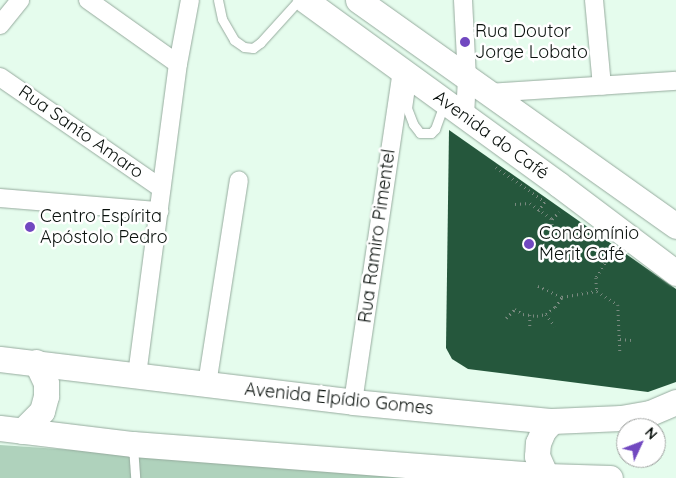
<!DOCTYPE html>
<html>
<head>
<meta charset="utf-8">
<style>
	body { margin:0 }
	#map { position:relative; width:676px; height:478px; overflow:hidden; background:#e5fced; font-family:Quicksand,sans-serif }
	div>[style] { position:absolute }
	.green>* { inset:0; background:#afd2bc }
	.building>* { inset:0; background:#25573c }
	.path>* { height:2.5px; margin-top:-1.25px; transform-origin:0; background:repeating-linear-gradient(90deg,#7a8a80 0 1px,transparent 0 5px) }
	.roads { filter:drop-shadow(0 0 1px #96ab9e) drop-shadow(0 0 1px #96ab9e) }
	.service>* { height:9px; margin:-4.5px; padding:0 4.5px; transform-origin:4.5px; border-radius:4.5px; background:#fff }
	.minor>* { height:18px; margin:-9px; padding:0 9px; transform-origin:9px; border-radius:9px; background:#fff }
	.secondary>* { height:25px; margin:-12.5px; padding:0 12.5px; transform-origin:12.5px; border-radius:12.5px; background:#fff }
	.dots>* { width:14px; height:14px; translate:-50% -50%; box-sizing:border-box; border:2px solid #fff; border-radius:50% }
	span { translate:-50% -50%; white-space:nowrap; text-align:center; line-height:1.15; -webkit-text-stroke:5px #fff; paint-order:stroke }
	.poi-label { font-size:18px; color:#0a110d }
	.left { translate:0 -50%; text-align:left }
	.street-label { font-size:18px; color:#0a110d }
	.north { position:absolute; left:616px; top:418px; width:50px; height:50px; box-sizing:border-box; background:#fff; border:1px solid #9da09e; border-radius:50%; rotate:47deg; font-size:14px; font-weight:700; line-height:20px; text-align:center; color:#0a110d }
	.north::after { content:''; display:block; margin:auto; width:18px; height:22px; background:#7148c0; clip-path:polygon(50% 0,100% 100%,50% 72%,0 100%) }
</style>
</head>
<body>
<div id="map">
	<div class="green">
		<div style="clip-path:polygon(0 445px,480px 478px,0 478px)"></div>
	</div>
	<div class="building">
		<div style="clip-path:polygon(449px 130px,676px 289px,676px 382px,648px 392px,468px 369px,452px 359px,446px 348px)"></div>
	</div>
	<div class="path">
		<div style="left:496px;top:167px;width:60px;rotate:35.5deg"></div>
		<div style="left:515px;top:204px;width:15px;rotate:-4deg"></div>
		<div style="left:530px;top:203px;width:27px;rotate:36deg"></div>
		<div style="left:552px;top:219px;width:10px;rotate:-45deg"></div>
		<div style="left:538px;top:211px;width:12px;rotate:-55deg"></div>
		<div style="left:552px;top:219px;width:20px;rotate:87deg"></div>
		<div style="left:613px;top:251px;width:32px;rotate:122deg"></div>
		<div style="left:596px;top:278px;width:13px;rotate:86deg"></div>
		<div style="left:597px;top:291px;width:25px;rotate:34deg"></div>
		<div style="left:618px;top:305px;width:46px;rotate:87.5deg"></div>
		<div style="left:538px;top:286px;width:26px;rotate:25deg"></div>
		<div style="left:546px;top:314px;width:15px;rotate:53deg"></div>
		<div style="left:530px;top:315px;width:12px;rotate:90deg"></div>
		<div style="left:506px;top:318px;width:13px;rotate:-45deg"></div>
		<div style="left:515px;top:309px;width:9px;rotate:32deg"></div>
		<div style="left:523px;top:314px;width:14px;rotate:8deg"></div>
		<div style="left:537px;top:316px;width:9px;rotate:-13deg"></div>
		<div style="left:546px;top:314px;width:11px;rotate:-38deg"></div>
		<div style="left:555px;top:307px;width:12px;rotate:-55deg"></div>
		<div style="left:562px;top:297px;width:36px;rotate:-10deg"></div>
		<div style="left:620px;top:339px;width:11px;rotate:5deg"></div>
	</div>
	<div class="roads">
		<div class="service">
			<div style="left:218px;top:0;width:19px;rotate:78deg"></div>
			<div style="left:222px;top:19px;width:24px;rotate:60deg"></div>
			<div style="left:234px;top:40px;width:12px;rotate:35deg"></div>
			<div style="left:244px;top:47px;width:9px;rotate:6deg"></div>
			<div style="left:253px;top:48px;width:9px;rotate:-36deg"></div>
			<div style="left:260px;top:43px;width:58px;rotate:-47.8deg"></div>
			<div style="left:411px;top:80px;width:28px;rotate:98deg"></div>
			<div style="left:407px;top:108px;width:17px;rotate:69deg"></div>
			<div style="left:413px;top:124px;width:11px;rotate:52deg"></div>
			<div style="left:420px;top:133px;width:11px"></div>
			<div style="left:431px;top:133px;width:6px;rotate:-45deg"></div>
			<div style="left:435px;top:129px;width:27px;rotate:-70deg"></div>
			<div style="left:133px;top:446px;width:32px;rotate:86deg"></div>
		</div>
		<div class="minor">
			<div style="left:88px;top:0;width:110px;rotate:35.4deg"></div>
			<div style="left:463px;top:0;width:78px;rotate:87.1deg"></div>
			<div style="left:467px;top:78px;width:38px;rotate:93deg"></div>
			<div style="left:594px;top:0;width:86px;rotate:84.7deg"></div>
			<div style="left:0;top:25px;width:32px;rotate:-51deg"></div>
			<div style="left:0;top:77px;width:196px;rotate:34.6deg"></div>
			<div style="left:489px;top:93px;width:187px;rotate:-3.7deg"></div>
			<div style="left:0;top:198px;width:160px;rotate:4.7deg"></div>
			<div style="left:137px;top:375px;width:314px;rotate:-82.5deg"></div>
			<div style="left:178px;top:64px;width:65px;rotate:-79.4deg"></div>
			<div style="left:207px;top:384px;width:206px;rotate:-81.1deg"></div>
			<div style="left:353px;top:402px;width:336px;rotate:-81.6deg"></div>
		</div>
		<div class="secondary">
			<div style="left:305px;top:0;width:313px;rotate:36deg"></div>
			<div style="left:558px;top:184px;width:148px;rotate:37deg"></div>
			<div style="left:358px;top:0;width:390px;rotate:35.4deg"></div>
			<div style="left:0;top:359px;width:356px;rotate:6.9deg"></div>
			<div style="left:353px;top:402px;width:200px;rotate:5.5deg"></div>
			<div style="left:552px;top:421px;width:69px;rotate:-2.5deg"></div>
			<div style="left:621px;top:418px;width:29px;rotate:-10deg"></div>
			<div style="left:650px;top:413px;width:28px;rotate:-23deg"></div>
			<div style="left:0;top:428px;width:134px;rotate:6.9deg"></div>
			<div style="left:133px;top:444px;width:414px;rotate:4.4deg"></div>
			<div style="left:546px;top:476px;width:64px;rotate:1.8deg"></div>
			<div style="left:22px;top:431px;width:28px;rotate:-45deg"></div>
			<div style="left:42px;top:411px;width:16px;rotate:-75deg"></div>
			<div style="left:46px;top:396px;width:13px;rotate:-90deg"></div>
			<div style="left:46px;top:383px;width:23px;rotate:-115deg"></div>
			<div style="left:546px;top:476px;width:22px;rotate:-114deg"></div>
			<div style="left:537px;top:456px;width:13px;rotate:-86deg"></div>
			<div style="left:538px;top:443px;width:13px;rotate:-67deg"></div>
			<div style="left:543px;top:431px;width:13px;rotate:-48deg"></div>
		</div>
	</div>
	<div class="dots">
		<div style="left:465px;top:42px;background:#7148c0"></div>
		<div style="left:30px;top:227px;background:#7148c0"></div>
		<div style="left:529px;top:244px;background:#7148c0"></div>
	</div>
	<div class="poi-label">
		<span class="left" style="left:475px;top:42px">Rua Doutor<br>Jorge Lobato</span>
		<span class="left" style="left:40px;top:227px">Centro Espírita<br>Apóstolo Pedro</span>
		<span class="left" style="left:539px;top:244px">Condomínio<br>Merit Café</span>
	</div>
	<div class="street-label">
		<span style="left:81px;top:132px;rotate:35deg">Rua Santo Amaro</span>
		<span style="left:491px;top:135px;rotate:36deg">Avenida do Café</span>
		<span style="left:377px;top:236px;rotate:-82deg">Rua Ramiro Pimentel</span>
		<span style="left:339px;top:399px;rotate:6deg">Avenida Elpídio Gomes</span>
	</div>
	<div class="north">N</div>
</div>
</body>
</html>
